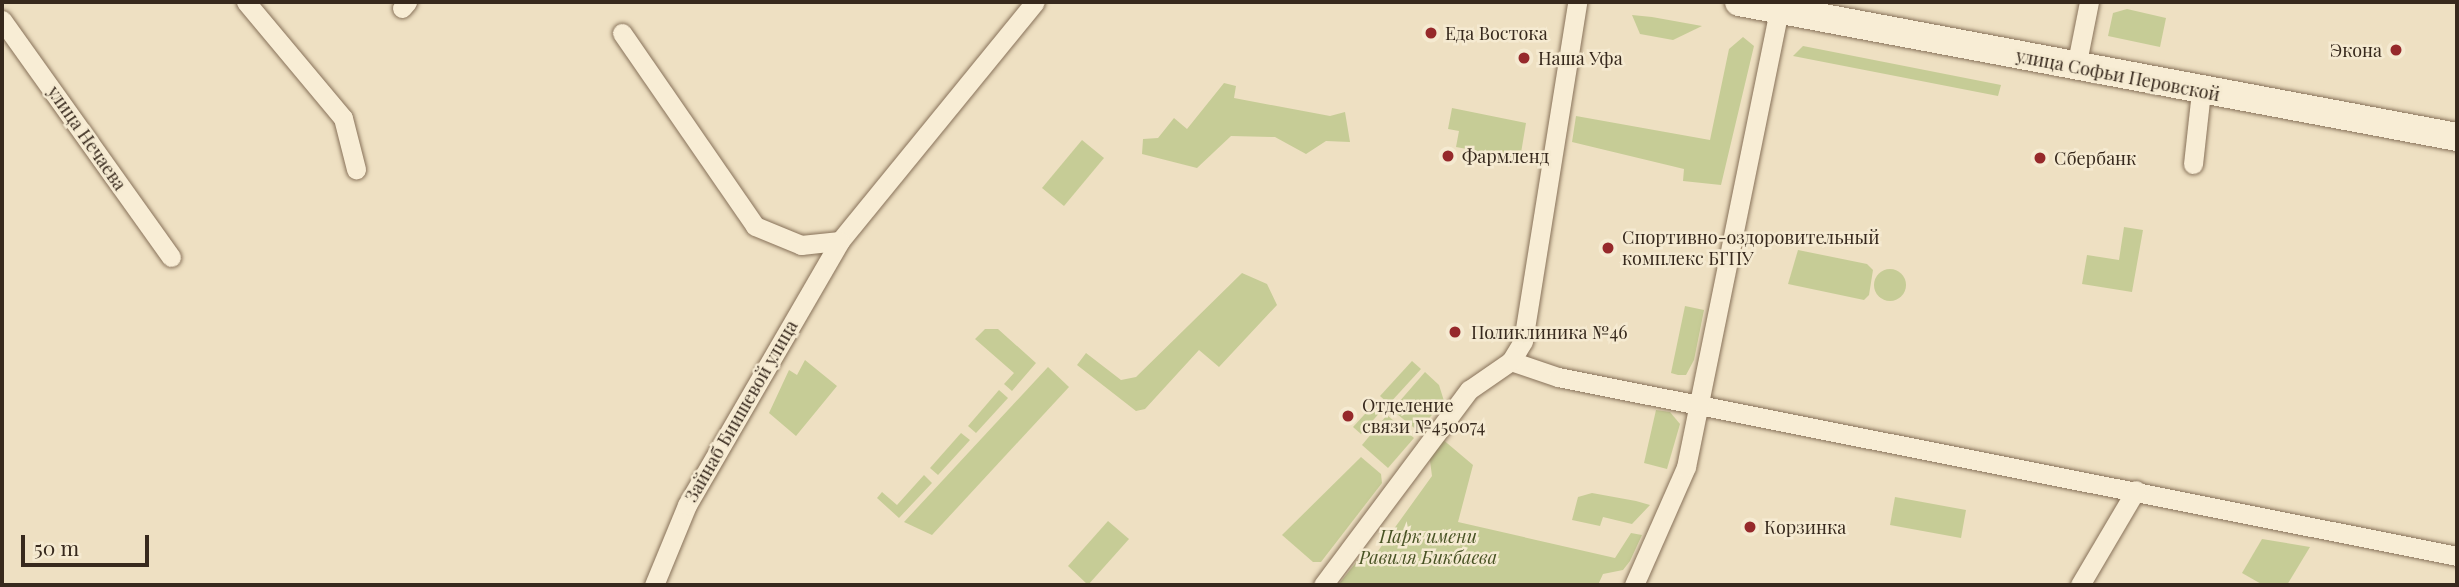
<!DOCTYPE html>
<html>
<head>
<meta charset="utf-8">
<style>
	body { margin:0 }
	#map { position:relative; width:2459px; height:587px; overflow:hidden; background:#eee0c2; font-family:"Playfair Display",serif }
	div>[style] { position:absolute }
	.green>* { inset:0; background:#c6cc96 }
	.round { border-radius:50% }
	.roads { filter:drop-shadow(0 0 2px #877159) drop-shadow(0 0 2px #877159) }
	.minor>* { height:19px; margin:-9.5px; padding:0 9.5px; transform-origin:9.5px; border-radius:9.5px; background:#f8edd5 }
	.secondary>* { height:28px; margin:-14px; padding:0 14px; transform-origin:14px; border-radius:14px; background:#f8edd5 }
	.dots>* { width:19px; height:19px; translate:-50% -50%; box-sizing:border-box; border:4px solid #f5ead1; border-radius:50% }
	span { translate:-50% -50%; white-space:nowrap; text-align:center; line-height:1.15; -webkit-text-stroke:5px #f5ead1; paint-order:stroke }
	.poi-label { font-size:18px; color:#37291d }
	.left { translate:0 -50%; text-align:left }
	.right { translate:-100% -50%; text-align:right }
	.street-label { font-size:18px; color:#37291d }
	.park-label { font-size:18px; color:#485324; font-style:italic }
	.frame { position:absolute; inset:0; border:4px solid #37291d; pointer-events:none }
	.scale { position:absolute; left:21px; top:535px; width:128px; height:32px; box-sizing:border-box; border:4px solid #37291d; border-top:0; padding-left:9px; font-size:21px; line-height:24px; white-space:nowrap; color:#37291d; -webkit-text-stroke:5px #f5ead1; paint-order:stroke }
</style>
</head>
<body>
<div id="map">
	<div class="green">
		<div style="clip-path:polygon(2127px 9px,2166px 18px,2160px 47px,2108px 36px,2113px 13px)"></div>
		<div style="clip-path:polygon(1632px 15px,1652px 17px,1702px 26px,1673px 40px,1640px 34px)"></div>
		<div style="clip-path:polygon(1743px 37px,1754px 46px,1721px 185px,1683px 181px,1684px 169px,1572px 142px,1576px 116px,1710px 140px,1729px 49px)"></div>
		<div style="clip-path:polygon(1803px 46px,2001px 85px,1998px 96px,1793px 56px)"></div>
		<div style="clip-path:polygon(1224px 83px,1236px 86px,1234px 98px,1330px 116px,1345px 112px,1350px 142px,1326px 141px,1306px 154px,1275px 137px,1231px 136px,1197px 168px,1142px 154px,1143px 139px,1158px 138px,1174px 118px,1187px 129px)"></div>
		<div style="clip-path:polygon(1452px 108px,1526px 123px,1520px 159px,1456px 147px,1459px 131px,1448px 129px)"></div>
		<div style="clip-path:polygon(1082px 140px,1104px 158px,1064px 206px,1042px 188px)"></div>
		<div style="clip-path:polygon(2124px 227px,2143px 230px,2132px 292px,2082px 284px,2087px 255px,2119px 260px)"></div>
		<div style="clip-path:polygon(1798px 250px,1867px 264px,1873px 270px,1869px 295px,1864px 300px,1788px 284px)"></div>
		<div class="round" style="left:1874px;top:269px;width:32px;height:32px"></div>
		<div style="clip-path:polygon(1242px 273px,1267px 284px,1277px 305px,1219px 367px,1199px 350px,1145px 409px,1136px 411px,1077px 365px,1086px 353px,1121px 380px,1136px 377px)"></div>
		<div style="clip-path:polygon(1685px 306px,1704px 310px,1694px 360px,1686px 375px,1678px 375px,1671px 373px)"></div>
		<div style="clip-path:polygon(985px 329px,998px 329px,1036px 363px,1012px 391px,1004px 384px,1014px 373px,975px 339px)"></div>
		<div style="clip-path:polygon(805px 360px,837px 386px,796px 436px,769px 413px,789px 370px,797px 375px)"></div>
		<div style="clip-path:polygon(1412px 361px,1421px 369px,1389px 404px,1380px 396px)"></div>
		<div style="clip-path:polygon(1048px 367px,1069px 387px,932px 535px,904px 522px)"></div>
		<div style="clip-path:polygon(1425px 372px,1439px 385px,1444px 401px,1418px 431px,1392px 410px)"></div>
		<div style="clip-path:polygon(999px 390px,1008px 398px,976px 433px,968px 426px)"></div>
		<div style="clip-path:polygon(1375px 403px,1382px 410px,1361px 434px,1353px 427px)"></div>
		<div style="clip-path:polygon(1656px 410px,1670px 412px,1680px 424px,1667px 469px,1644px 463px)"></div>
		<div style="clip-path:polygon(1387px 415px,1414px 438px,1388px 468px,1362px 445px)"></div>
		<div style="clip-path:polygon(961px 433px,970px 440px,938px 475px,930px 468px)"></div>
		<div style="clip-path:polygon(1441px 438px,1473px 465px,1458px 522px,1615px 558px,1631px 533px,1642px 535px,1630px 561px,1623px 570px,1603px 574px,1598px 585px,1338px 585px,1362px 555px,1378px 551px,1432px 476px,1429px 453px)"></div>
		<div style="clip-path:polygon(1361px 457px,1381px 474px,1382px 483px,1321px 562px,1313px 562px,1282px 535px)"></div>
		<div style="clip-path:polygon(924px 475px,932px 483px,899px 518px,877px 498px,882px 492px,897px 505px)"></div>
		<div style="clip-path:polygon(1592px 493px,1636px 501px,1650px 505px,1632px 524px,1603px 517px,1600px 526px,1572px 520px,1578px 497px)"></div>
		<div style="clip-path:polygon(1895px 497px,1966px 510px,1961px 538px,1890px 525px)"></div>
		<div style="clip-path:polygon(1108px 521px,1129px 539px,1088px 585px,1068px 566px)"></div>
		<div style="clip-path:polygon(2262px 539px,2310px 547px,2287px 585px,2263px 585px,2242px 573px)"></div>
	</div>
	<div class="roads">
		<div class="minor">
			<div style="left:246px;top:2px;width:151px;rotate:50.1deg"></div>
			<div style="left:343px;top:118px;width:53px;rotate:75.7deg"></div>
			<div style="left:402px;top:8px;width:8px;rotate:-50deg"></div>
			<div style="left:2px;top:20px;width:291px;rotate:54.5deg"></div>
			<div style="left:622px;top:33px;width:234px;rotate:55.4deg"></div>
			<div style="left:755px;top:226px;width:50px;rotate:22.4deg"></div>
			<div style="left:801px;top:245px;width:39px;rotate:-6deg"></div>
			<div style="left:840px;top:241px;width:308px;rotate:-50.8deg"></div>
			<div style="left:2076px;top:67px;width:66px;rotate:-78.7deg"></div>
			<div style="left:2193px;top:164px;width:73px;rotate:-83.7deg"></div>
			<div style="left:1511px;top:361px;width:50px;rotate:18.8deg"></div>
			<div style="left:1558px;top:377px;width:917px;rotate:11.26deg"></div>
			<div style="left:654px;top:585px;width:87px;rotate:-67.6deg"></div>
			<div style="left:687px;top:505px;width:305px;rotate:-59.9deg"></div>
			<div style="left:1323px;top:585px;width:244px;rotate:-53.2deg"></div>
			<div style="left:1469px;top:390px;width:51px;rotate:-34.6deg"></div>
			<div style="left:1511px;top:361px;width:23px;rotate:-59deg"></div>
			<div style="left:1523px;top:341px;width:343px;rotate:-80.9deg"></div>
			<div style="left:1634px;top:585px;width:129px;rotate:-66.2deg"></div>
			<div style="left:1686px;top:467px;width:466px;rotate:-78.5deg"></div>
			<div style="left:2080px;top:585px;width:110px;rotate:-59.5deg"></div>
		</div>
		<div class="secondary">
			<div style="left:1739px;top:2px;width:731px;rotate:10.65deg"></div>
		</div>
	</div>
	<div class="dots">
		<div style="left:1431px;top:33px;background:#96292b"></div>
		<div style="left:2396px;top:50px;background:#96292b"></div>
		<div style="left:1524px;top:58px;background:#96292b"></div>
		<div style="left:1448px;top:156px;background:#96292b"></div>
		<div style="left:2040px;top:158px;background:#96292b"></div>
		<div style="left:1608px;top:248px;background:#96292b"></div>
		<div style="left:1455px;top:332px;background:#96292b"></div>
		<div style="left:1348px;top:416px;background:#96292b"></div>
		<div style="left:1750px;top:527px;background:#96292b"></div>
	</div>
	<div class="poi-label">
		<span class="left" style="left:1445px;top:33px">Еда Востока</span>
		<span class="right" style="left:2382px;top:50px">Экона</span>
		<span class="left" style="left:1538px;top:58px">Наша Уфа</span>
		<span class="left" style="left:1462px;top:156px">Фармленд</span>
		<span class="left" style="left:2054px;top:158px">Сбербанк</span>
		<span class="left" style="left:1622px;top:248px">Спортивно-оздоровительный<br>комплекс БГПУ</span>
		<span class="left" style="left:1471px;top:332px">Поликлиника №46</span>
		<span class="left" style="left:1362px;top:416px">Отделение<br>связи №450074</span>
		<span class="left" style="left:1764px;top:527px">Корзинка</span>
	</div>
	<div class="street-label">
		<span style="left:2118px;top:75px;rotate:11deg">улица Софьи Перовской</span>
		<span style="left:87px;top:138px;rotate:55deg">улица Нечаева</span>
		<span style="left:741px;top:411px;rotate:-60deg">Зайнаб Биишевой улица</span>
	</div>
	<div class="park-label">
		<span style="left:1428px;top:547px">Парк имени<br>Равиля Бикбаева</span>
	</div>
	<div class="frame"></div>
	<div class="scale">50 m</div>
</div>
</body>
</html>
